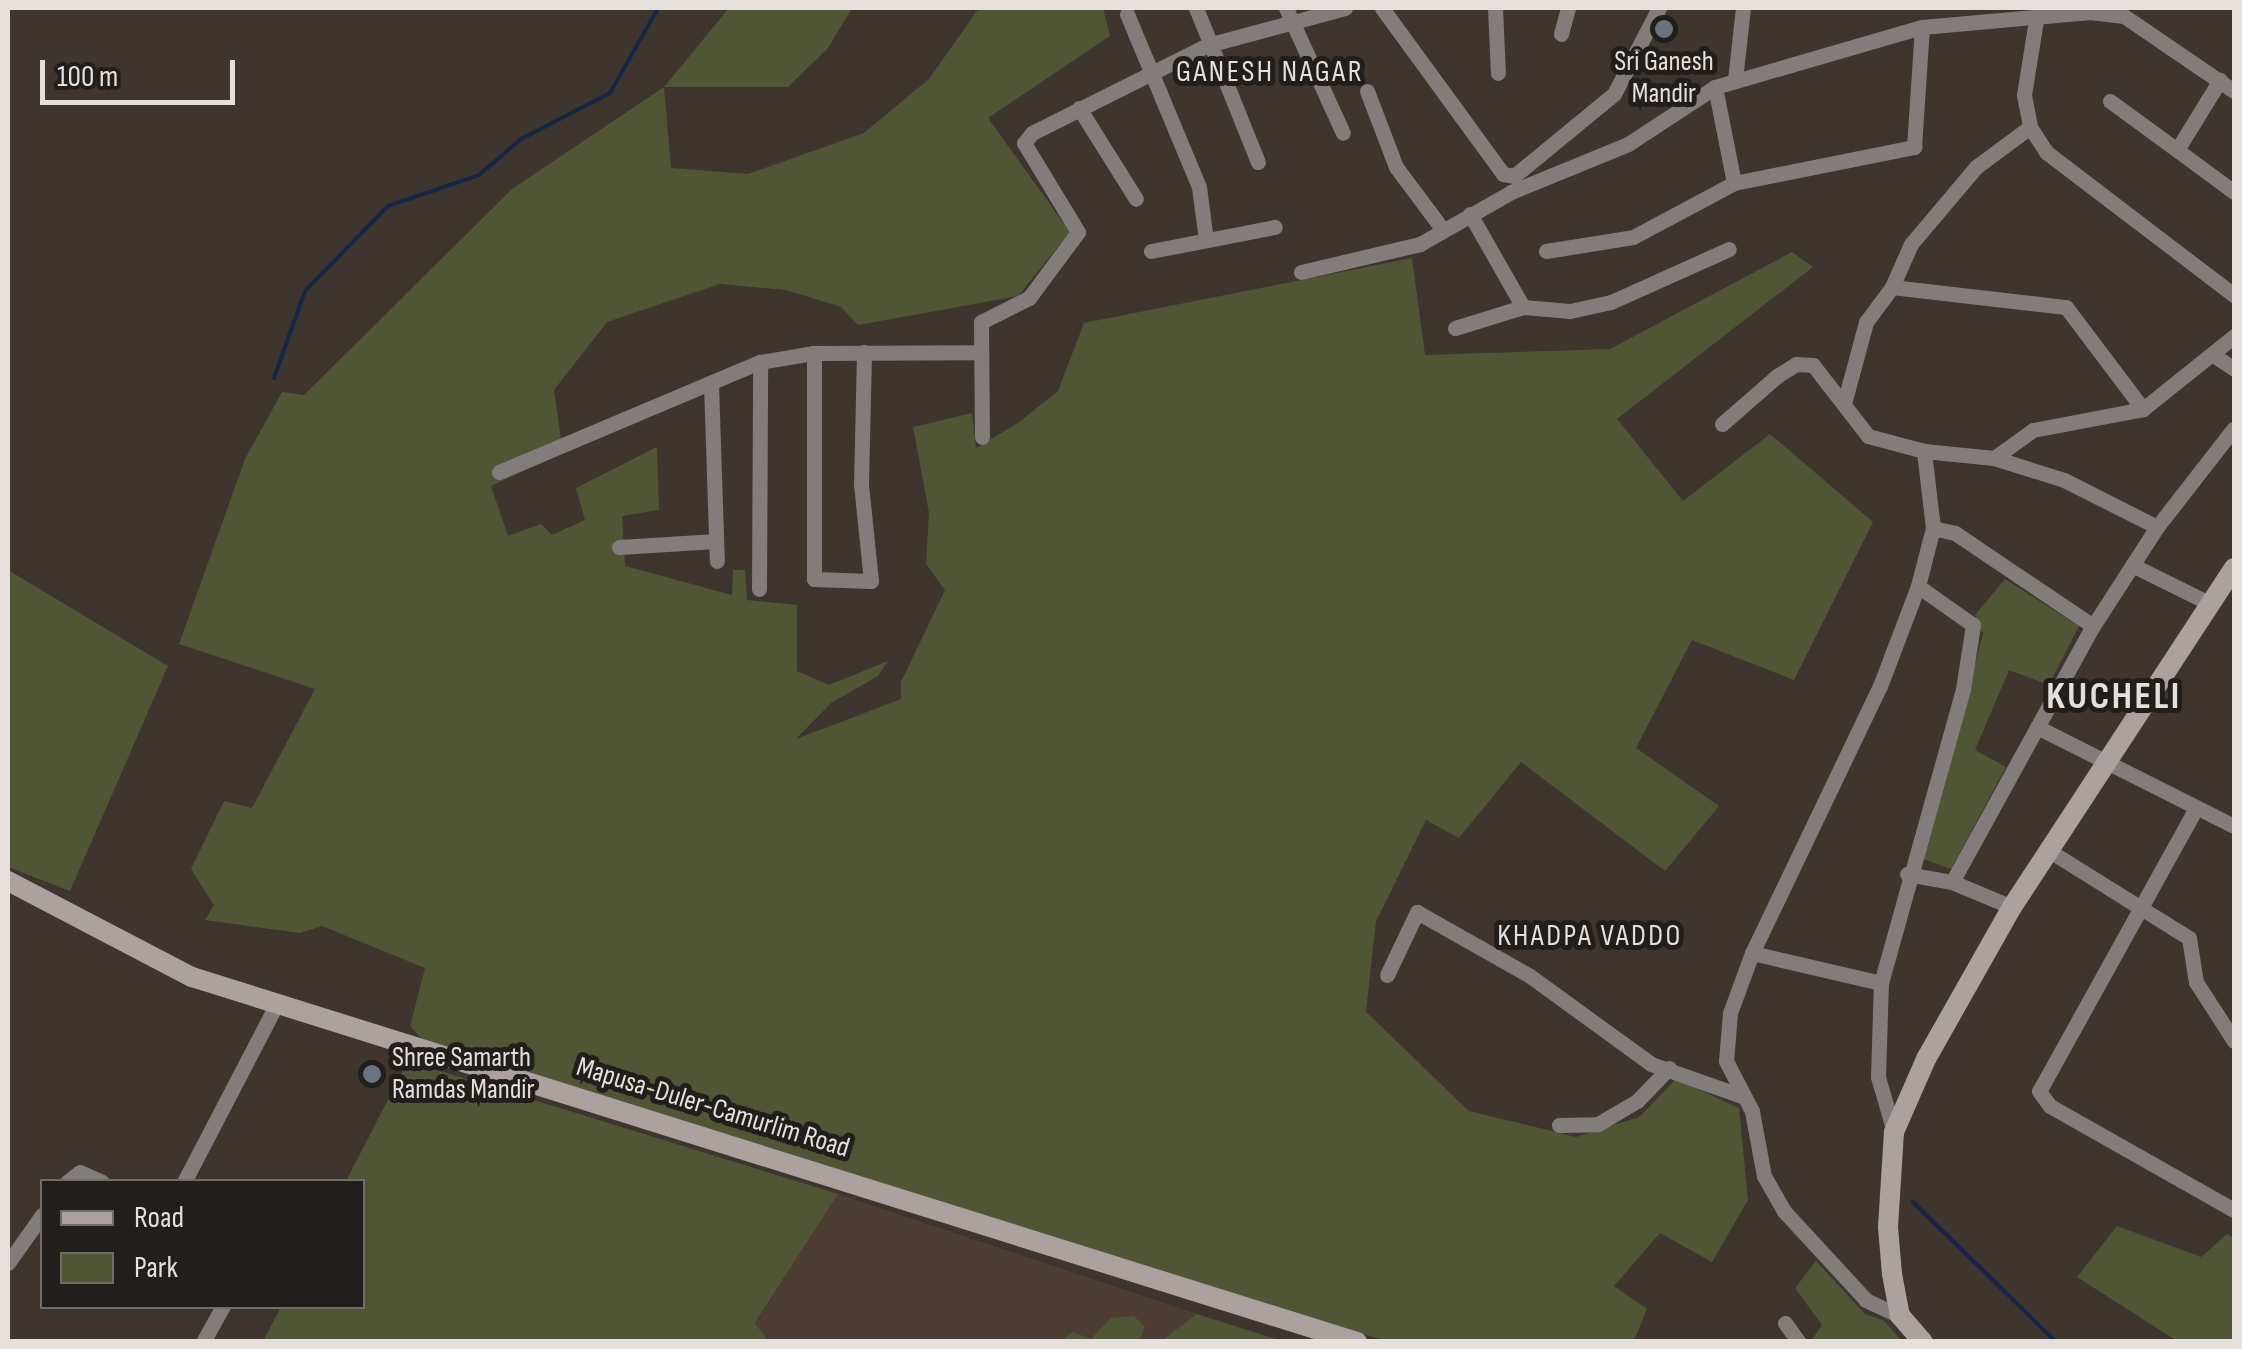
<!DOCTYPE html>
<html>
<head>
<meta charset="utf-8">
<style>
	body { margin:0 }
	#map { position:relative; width:2242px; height:1349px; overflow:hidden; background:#3f352f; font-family:"Sofia Sans Condensed",sans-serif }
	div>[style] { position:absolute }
	.built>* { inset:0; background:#4d3d33 }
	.green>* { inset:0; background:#505535 }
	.stream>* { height:4px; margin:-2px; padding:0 2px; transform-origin:2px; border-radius:2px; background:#152744 }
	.street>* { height:15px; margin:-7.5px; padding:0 7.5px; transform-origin:7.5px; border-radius:7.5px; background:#827c7a }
	.secondary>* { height:20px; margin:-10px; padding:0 10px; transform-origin:10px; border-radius:10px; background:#aba29f }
	.dots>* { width:28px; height:28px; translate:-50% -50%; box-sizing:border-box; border:5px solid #221e1b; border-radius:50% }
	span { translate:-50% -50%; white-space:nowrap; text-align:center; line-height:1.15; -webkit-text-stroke:10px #221e1b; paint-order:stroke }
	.poi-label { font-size:28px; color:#e6e0dc }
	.left { translate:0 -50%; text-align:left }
	.street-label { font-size:28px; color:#e6e0dc }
	.neighbourhood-label { font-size:30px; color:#e6e0dc; letter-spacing:2.5px }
	.district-label { font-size:38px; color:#e6e0dc; font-weight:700; letter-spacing:2.5px }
	.frame { position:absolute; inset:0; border:10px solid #e6e0dc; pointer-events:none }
	.legend { position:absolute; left:40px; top:1179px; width:325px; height:130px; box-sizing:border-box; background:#221e1b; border:2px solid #706c68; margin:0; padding:12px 18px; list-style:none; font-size:30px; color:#e6e0dc }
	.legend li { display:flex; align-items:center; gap:20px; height:50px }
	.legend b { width:50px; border:2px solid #706c68 }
	.scale { position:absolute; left:40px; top:60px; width:195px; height:45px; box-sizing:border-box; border:5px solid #e6e0dc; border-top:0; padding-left:12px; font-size:30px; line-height:35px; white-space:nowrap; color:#e6e0dc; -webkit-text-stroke:8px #221e1b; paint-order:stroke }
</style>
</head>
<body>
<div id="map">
	<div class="built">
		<div style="clip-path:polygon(838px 1194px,1197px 1314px,1161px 1342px,768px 1342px,755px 1324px)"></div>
	</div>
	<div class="green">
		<div style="clip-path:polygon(729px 8px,852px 8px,828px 48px,788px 87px,664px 87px,671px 168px,748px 174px,864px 133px,929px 79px,979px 8px,1103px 8px,1110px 36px,988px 118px,1070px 232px,1018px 296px,858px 325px,841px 307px,786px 290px,720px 284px,607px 322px,554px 390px,563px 453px,491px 486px,508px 536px,541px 524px,552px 535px,585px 520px,576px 488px,657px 447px,659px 510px,622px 516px,625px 566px,732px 595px,733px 570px,745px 570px,747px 600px,797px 605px,797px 671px,829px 685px,888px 661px,878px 676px,831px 703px,796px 739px,901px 699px,901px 682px,945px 590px,926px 564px,929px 513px,913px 427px,972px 413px,976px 448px,1018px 423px,1058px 391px,1084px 323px,1412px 258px,1425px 355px,1610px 349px,1792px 252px,1813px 267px,1617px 419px,1683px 501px,1770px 434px,1873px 522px,1794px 680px,1692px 640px,1636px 748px,1719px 806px,1665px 871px,1521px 762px,1459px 838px,1426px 820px,1376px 921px,1366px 1012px,1469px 1111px,1576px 1137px,1639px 1117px,1676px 1079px,1739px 1108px,1748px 1200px,1712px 1262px,1660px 1233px,1614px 1286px,1647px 1309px,1634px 1341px,1386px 1341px,422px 1039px,410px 1026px,425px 968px,322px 926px,300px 933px,205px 920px,214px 905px,191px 869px,224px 801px,252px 808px,315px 689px,179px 644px,245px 459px,282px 392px,304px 395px,512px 189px,664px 87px)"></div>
		<div style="clip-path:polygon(8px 570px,168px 666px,70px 891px,8px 867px)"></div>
		<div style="clip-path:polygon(2005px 579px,2079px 626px,2049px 685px,2009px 670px,1975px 750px,2006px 767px,1951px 869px,1923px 859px,1983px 634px,1975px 615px)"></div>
		<div style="clip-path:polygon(408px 1061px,838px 1194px,755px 1323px,768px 1341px,263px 1341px,281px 1307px,362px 1306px,362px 1182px,346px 1181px)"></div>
		<div style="clip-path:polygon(2117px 1226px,2201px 1257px,2227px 1234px,2234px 1238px,2234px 1341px,2177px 1341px,2077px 1277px)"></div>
		<div style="clip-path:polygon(1816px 1261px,1865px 1314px,1883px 1320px,1902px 1341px,1811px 1341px,1822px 1325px,1795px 1288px)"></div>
		<div style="clip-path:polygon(1197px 1314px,1282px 1341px,1161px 1341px)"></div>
		<div style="clip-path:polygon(1134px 1316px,1145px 1327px,1139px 1341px,1060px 1341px,1073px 1332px,1091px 1339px,1111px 1318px)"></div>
	</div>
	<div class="stream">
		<div style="left:274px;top:378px;width:92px;rotate:-70.4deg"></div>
		<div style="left:305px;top:291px;width:119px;rotate:-45.7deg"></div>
		<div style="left:388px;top:206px;width:96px;rotate:-18.8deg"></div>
		<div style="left:479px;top:175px;width:55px;rotate:-40.6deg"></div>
		<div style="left:521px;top:139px;width:100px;rotate:-27.3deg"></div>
		<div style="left:610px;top:93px;width:98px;rotate:-60.5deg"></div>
		<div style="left:1913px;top:1202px;width:200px;rotate:44.4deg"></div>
	</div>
	<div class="street">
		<div style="left:1196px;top:8px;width:166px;rotate:68.1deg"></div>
		<div style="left:1286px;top:8px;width:137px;rotate:65.5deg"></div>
		<div style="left:1382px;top:8px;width:205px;rotate:53.9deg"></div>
		<div style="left:1503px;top:174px;width:11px;rotate:10deg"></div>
		<div style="left:1514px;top:176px;width:129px;rotate:-39.4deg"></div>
		<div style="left:1614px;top:94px;width:97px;rotate:-62.4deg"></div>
		<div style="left:1495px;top:8px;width:65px;rotate:87.4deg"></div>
		<div style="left:1127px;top:14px;width:187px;rotate:67.4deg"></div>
		<div style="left:1199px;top:187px;width:53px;rotate:82.5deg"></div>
		<div style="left:2036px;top:20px;width:76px;rotate:99.1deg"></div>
		<div style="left:2024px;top:95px;width:33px;rotate:79deg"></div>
		<div style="left:2030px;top:127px;width:30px;rotate:57deg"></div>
		<div style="left:2046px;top:152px;width:236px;rotate:37.3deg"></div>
		<div style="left:1561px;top:34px;width:27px;rotate:-75deg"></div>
		<div style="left:1735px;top:80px;width:72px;rotate:-83.7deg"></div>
		<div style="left:2220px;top:80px;width:82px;rotate:121.6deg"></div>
		<div style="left:2177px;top:150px;width:71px;rotate:36.4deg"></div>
		<div style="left:1715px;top:87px;width:98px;rotate:78.8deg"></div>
		<div style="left:1367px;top:91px;width:81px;rotate:69.1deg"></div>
		<div style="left:1396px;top:167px;width:79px;rotate:53.3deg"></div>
		<div style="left:2110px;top:101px;width:83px;rotate:36.2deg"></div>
		<div style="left:1079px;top:108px;width:107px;rotate:57.9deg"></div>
		<div style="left:1470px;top:214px;width:107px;rotate:60.3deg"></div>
		<div style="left:1151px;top:251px;width:126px;rotate:-11deg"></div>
		<div style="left:1546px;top:251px;width:88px;rotate:-9.1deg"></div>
		<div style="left:1633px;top:237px;width:115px;rotate:-28.1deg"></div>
		<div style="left:1734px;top:183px;width:184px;rotate:-11.3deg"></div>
		<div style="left:1914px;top:147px;width:120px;rotate:-86.2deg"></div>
		<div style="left:1301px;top:272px;width:122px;rotate:-13.2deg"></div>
		<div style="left:1420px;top:244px;width:105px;rotate:-29.7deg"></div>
		<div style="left:1511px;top:192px;width:126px;rotate:-22.3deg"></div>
		<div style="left:1628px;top:144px;width:104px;rotate:-33.2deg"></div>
		<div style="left:1715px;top:87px;width:216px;rotate:-16.2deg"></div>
		<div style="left:1922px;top:27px;width:169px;rotate:-5.1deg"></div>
		<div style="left:2090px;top:12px;width:34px;rotate:7deg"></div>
		<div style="left:2124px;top:16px;width:133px;rotate:34.3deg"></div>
		<div style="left:1892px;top:287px;width:175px;rotate:6.6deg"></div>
		<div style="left:2066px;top:307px;width:128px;rotate:53deg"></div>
		<div style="left:1455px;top:328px;width:71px;rotate:-17.2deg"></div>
		<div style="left:1523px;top:307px;width:47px;rotate:4.9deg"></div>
		<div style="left:1570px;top:311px;width:42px;rotate:-12.4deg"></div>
		<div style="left:1611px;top:302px;width:129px;rotate:-24.2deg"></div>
		<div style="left:814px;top:353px;width:226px;rotate:90deg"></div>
		<div style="left:814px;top:579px;width:57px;rotate:2deg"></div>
		<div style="left:871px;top:581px;width:97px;rotate:-95.9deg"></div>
		<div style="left:861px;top:485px;width:133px;rotate:-88.7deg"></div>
		<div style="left:2212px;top:354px;width:27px;rotate:34deg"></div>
		<div style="left:711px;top:384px;width:177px;rotate:88.1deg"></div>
		<div style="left:1845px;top:400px;width:81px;rotate:-74.9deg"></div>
		<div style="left:1866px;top:322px;width:44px;rotate:-53.4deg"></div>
		<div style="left:1892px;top:287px;width:47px;rotate:-66.2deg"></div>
		<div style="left:1911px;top:244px;width:101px;rotate:-49.8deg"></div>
		<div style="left:1976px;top:167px;width:67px;rotate:-36.5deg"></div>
		<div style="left:1722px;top:424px;width:73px;rotate:-41.1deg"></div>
		<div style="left:1777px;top:376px;width:22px;rotate:-32deg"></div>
		<div style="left:1796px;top:364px;width:17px;rotate:3deg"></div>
		<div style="left:1813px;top:365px;width:90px;rotate:52.2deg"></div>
		<div style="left:1868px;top:436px;width:58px;rotate:15deg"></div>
		<div style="left:1924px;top:451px;width:70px;rotate:5.7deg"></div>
		<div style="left:1994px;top:458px;width:73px;rotate:17.4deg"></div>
		<div style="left:2064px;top:480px;width:104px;rotate:26.8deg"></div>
		<div style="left:982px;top:437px;width:115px;rotate:-90.5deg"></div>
		<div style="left:981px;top:322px;width:54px;rotate:-26.6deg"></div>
		<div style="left:1029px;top:298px;width:82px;rotate:-53.4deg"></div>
		<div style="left:1078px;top:232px;width:104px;rotate:-121.2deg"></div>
		<div style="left:1024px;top:143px;width:13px;rotate:-51deg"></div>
		<div style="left:1032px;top:133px;width:197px;rotate:-26.6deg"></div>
		<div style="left:1208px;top:45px;width:142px;rotate:-15.1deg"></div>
		<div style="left:1994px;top:458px;width:48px;rotate:-35.7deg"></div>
		<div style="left:2033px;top:430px;width:112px;rotate:-10.8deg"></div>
		<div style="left:2143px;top:409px;width:117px;rotate:-38.7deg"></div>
		<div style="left:499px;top:472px;width:283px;rotate:-22.9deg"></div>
		<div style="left:760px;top:362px;width:55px;rotate:-9.5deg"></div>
		<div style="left:814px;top:353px;width:164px;rotate:-0.3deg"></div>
		<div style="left:1933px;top:528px;width:23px;rotate:13deg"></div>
		<div style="left:1955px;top:533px;width:166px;rotate:34deg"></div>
		<div style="left:619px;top:547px;width:97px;rotate:-3.5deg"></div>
		<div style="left:2132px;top:565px;width:84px;rotate:26.3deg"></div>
		<div style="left:759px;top:589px;width:227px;rotate:-89.7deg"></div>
		<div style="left:2037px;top:727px;width:220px;rotate:26.7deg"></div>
		<div style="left:2195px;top:810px;width:321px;rotate:119deg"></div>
		<div style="left:2039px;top:1091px;width:19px;rotate:54deg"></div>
		<div style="left:2050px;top:1106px;width:211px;rotate:29.5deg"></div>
		<div style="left:2048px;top:850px;width:166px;rotate:32deg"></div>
		<div style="left:2189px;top:938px;width:45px;rotate:81deg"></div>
		<div style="left:2196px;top:982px;width:70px;rotate:57.2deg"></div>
		<div style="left:1907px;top:874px;width:46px;rotate:10.1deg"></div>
		<div style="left:1952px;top:882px;width:65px;rotate:22.6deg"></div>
		<div style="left:1952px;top:882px;width:292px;rotate:-61.2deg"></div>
		<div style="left:2093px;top:626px;width:118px;rotate:-57.1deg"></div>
		<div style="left:2157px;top:527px;width:125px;rotate:-52.1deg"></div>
		<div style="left:1752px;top:953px;width:132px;rotate:13.1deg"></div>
		<div style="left:1387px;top:975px;width:70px;rotate:-64.5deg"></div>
		<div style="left:1417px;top:912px;width:130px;rotate:29.5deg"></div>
		<div style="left:1530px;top:976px;width:150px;rotate:36deg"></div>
		<div style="left:1651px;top:1064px;width:96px;rotate:19.4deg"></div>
		<div style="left:1559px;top:1125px;width:39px;rotate:-1deg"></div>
		<div style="left:1598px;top:1124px;width:45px;rotate:-30.5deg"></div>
		<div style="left:1637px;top:1101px;width:46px;rotate:-45.9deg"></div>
		<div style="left:1894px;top:1132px;width:57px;rotate:-106.2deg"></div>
		<div style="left:1878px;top:1077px;width:94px;rotate:-88.2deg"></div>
		<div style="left:1881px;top:983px;width:305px;rotate:-74.4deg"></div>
		<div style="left:1963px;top:689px;width:65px;rotate:-81.1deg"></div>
		<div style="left:1973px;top:625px;width:67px;rotate:-144.7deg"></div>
		<div style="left:67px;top:1182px;width:16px;rotate:-38deg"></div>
		<div style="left:80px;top:1172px;width:24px;rotate:24deg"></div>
		<div style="left:184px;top:1182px;width:202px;rotate:-62.5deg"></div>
		<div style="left:8px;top:1263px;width:59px;rotate:-54.7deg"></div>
		<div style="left:1900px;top:1316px;width:38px;rotate:-155deg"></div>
		<div style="left:1866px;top:1300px;width:121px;rotate:-132.7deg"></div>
		<div style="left:1784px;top:1211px;width:40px;rotate:-119.7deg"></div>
		<div style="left:1764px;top:1176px;width:66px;rotate:-100.5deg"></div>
		<div style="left:1752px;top:1111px;width:56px;rotate:-117.5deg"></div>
		<div style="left:1726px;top:1061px;width:48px;rotate:-85.2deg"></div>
		<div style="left:1730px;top:1013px;width:64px;rotate:-69.9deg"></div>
		<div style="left:1752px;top:953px;width:296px;rotate:-64.4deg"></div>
		<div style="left:1880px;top:686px;width:107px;rotate:-69.2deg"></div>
		<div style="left:1918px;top:586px;width:60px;rotate:-75.5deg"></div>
		<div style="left:1933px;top:528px;width:78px;rotate:-96.7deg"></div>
		<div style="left:1785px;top:1323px;width:24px;rotate:54deg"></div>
		<div style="left:203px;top:1342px;width:41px;rotate:-60.9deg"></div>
	</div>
	<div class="secondary">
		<div style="left:8px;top:881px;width:208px;rotate:27.6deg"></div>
		<div style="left:192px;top:977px;width:1221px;rotate:17.4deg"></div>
		<div style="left:1923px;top:1342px;width:35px;rotate:-131deg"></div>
		<div style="left:1900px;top:1316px;width:43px;rotate:-100.8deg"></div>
		<div style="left:1892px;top:1274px;width:47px;rotate:-94.9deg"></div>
		<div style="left:1888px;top:1227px;width:95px;rotate:-86.4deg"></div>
		<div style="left:1894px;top:1132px;width:80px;rotate:-66.3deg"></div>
		<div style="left:1926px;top:1059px;width:175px;rotate:-60.5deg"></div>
		<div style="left:2012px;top:907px;width:405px;rotate:-56.8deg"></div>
	</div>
	<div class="dots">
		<div style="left:1664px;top:29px;background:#6b7280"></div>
		<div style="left:372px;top:1074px;background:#6b7280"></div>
	</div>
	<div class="poi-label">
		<span style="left:1664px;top:78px">Sri Ganesh<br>Mandir</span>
		<span class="left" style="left:392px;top:1074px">Shree Samarth<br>Ramdas Mandir</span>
	</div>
	<div class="street-label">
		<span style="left:713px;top:1108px;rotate:17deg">Mapusa-Duler-Camurlim Road</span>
	</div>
	<div class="neighbourhood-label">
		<span style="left:1270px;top:72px">GANESH NAGAR</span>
		<span style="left:1590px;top:936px">KHADPA VADDO</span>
	</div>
	<div class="district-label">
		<span style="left:2114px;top:697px">KUCHELI</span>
	</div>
	<div class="frame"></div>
	<ul class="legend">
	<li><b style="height:12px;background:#aba29f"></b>Road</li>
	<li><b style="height:28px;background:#505535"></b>Park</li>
	</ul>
	<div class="scale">100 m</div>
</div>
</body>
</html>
